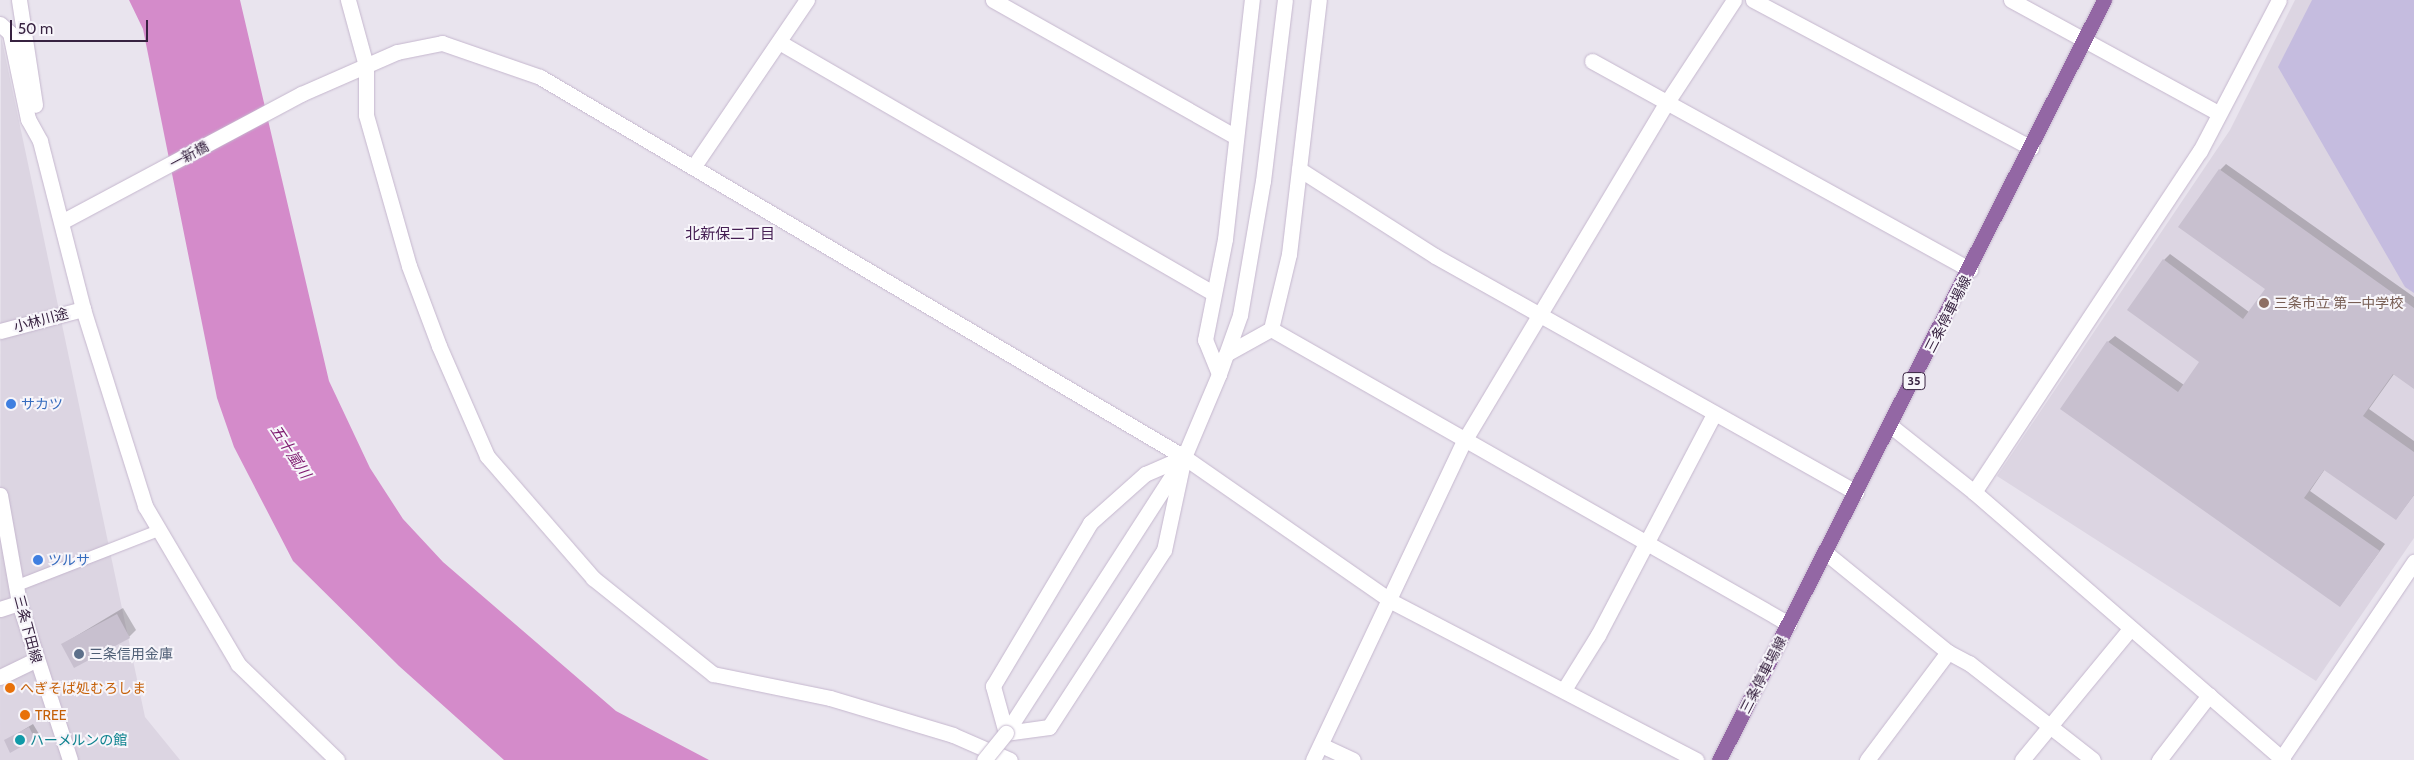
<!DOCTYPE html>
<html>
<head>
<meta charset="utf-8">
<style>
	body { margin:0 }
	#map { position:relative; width:2414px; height:760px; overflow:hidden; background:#e9e4ee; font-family:Cabin,"Noto Sans JP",sans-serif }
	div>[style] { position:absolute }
	.built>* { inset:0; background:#dcd5e2 }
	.green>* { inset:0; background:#c5bcdf }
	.water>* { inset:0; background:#d48bca }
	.shadow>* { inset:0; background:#0003 }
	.building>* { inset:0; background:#c8c0cf }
	.roads { filter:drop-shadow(0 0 1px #c5b7ce) drop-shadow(0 0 1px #c5b7ce) }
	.lane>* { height:11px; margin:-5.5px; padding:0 5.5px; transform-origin:5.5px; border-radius:5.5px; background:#fff }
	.street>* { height:15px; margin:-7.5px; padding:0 7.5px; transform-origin:7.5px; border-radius:7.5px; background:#fff }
	.secondary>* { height:15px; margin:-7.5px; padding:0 7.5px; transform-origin:7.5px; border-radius:7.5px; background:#fff }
	.primary>* { height:15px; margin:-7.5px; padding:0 7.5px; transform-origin:7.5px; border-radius:7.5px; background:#9367a4 }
	.bridges { filter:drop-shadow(0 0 1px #c5b7ce) drop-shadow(0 0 1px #c5b7ce) }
	.secondary-bridge>* { height:15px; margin:-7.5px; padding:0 7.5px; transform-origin:7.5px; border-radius:7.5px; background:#fff }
	.dots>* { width:14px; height:14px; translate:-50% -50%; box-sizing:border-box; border:2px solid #f7f5fa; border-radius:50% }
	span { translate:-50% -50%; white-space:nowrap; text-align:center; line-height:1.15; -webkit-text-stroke:4px #f7f5fa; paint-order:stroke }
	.shield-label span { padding:1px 4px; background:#f7f5fa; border:1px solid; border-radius:4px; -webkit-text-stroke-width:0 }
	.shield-label { font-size:12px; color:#372240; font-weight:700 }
	.street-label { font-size:14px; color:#372240 }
	.education-label { font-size:14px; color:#785e54 }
	.left { translate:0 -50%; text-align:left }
	.shop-label { font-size:14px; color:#366cbe }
	.service-label { font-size:14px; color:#4e5e75 }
	.food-label { font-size:14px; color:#c56008 }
	.culture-label { font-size:14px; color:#0d838f }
	.neighbourhood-label { font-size:15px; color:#451e53 }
	.water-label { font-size:15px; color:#7e1a6f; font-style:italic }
	.scale { position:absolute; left:10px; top:20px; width:138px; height:22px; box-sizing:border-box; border:2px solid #372240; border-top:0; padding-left:6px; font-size:15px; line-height:18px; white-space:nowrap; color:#372240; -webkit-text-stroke:4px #f7f5fa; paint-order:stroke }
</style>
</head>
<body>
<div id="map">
	<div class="built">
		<div style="clip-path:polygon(2295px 0,2414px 0,2414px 538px,2316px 681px,1997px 476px,2230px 130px)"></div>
		<div style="clip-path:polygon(1px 36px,145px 717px,180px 760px,0 760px)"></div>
	</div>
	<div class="green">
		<div style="clip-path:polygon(2312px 0,2414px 0,2414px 293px,2405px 287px,2278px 67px)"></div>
	</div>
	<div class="water">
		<div style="clip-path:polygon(129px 0,240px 0,329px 381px,370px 468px,403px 519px,443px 562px,616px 711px,709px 760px,504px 760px,399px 666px,293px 561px,234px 447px,217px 398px,143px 29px)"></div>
	</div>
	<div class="shadow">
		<div style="clip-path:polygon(2226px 164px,2414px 297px,2414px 388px,2394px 374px,2369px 409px,2414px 441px,2414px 495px,2396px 519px,2325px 469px,2310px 491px,2385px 544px,2340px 606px,2108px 342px,2115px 336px,2184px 385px,2201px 361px,2164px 260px,2170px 254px,2249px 312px,2267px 289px,2220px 170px)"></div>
		<div style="clip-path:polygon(123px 608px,136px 630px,129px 637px,63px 644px)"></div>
		<div style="clip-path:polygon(33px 724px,39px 734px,35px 738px,5px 741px)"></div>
	</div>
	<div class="building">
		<div style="clip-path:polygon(2219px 169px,2414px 308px,2414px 389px,2393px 374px,2363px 416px,2414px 452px,2414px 495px,2396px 520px,2324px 470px,2304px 498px,2380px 551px,2340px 607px,2060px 409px,2107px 341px,2178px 392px,2199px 362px,2127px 310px,2163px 259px,2243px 319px,2265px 289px,2178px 227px)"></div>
		<div style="clip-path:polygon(117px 614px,130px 638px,74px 668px,61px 644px)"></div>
		<div style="clip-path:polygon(29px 727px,35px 739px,10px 753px,4px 740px)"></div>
	</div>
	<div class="roads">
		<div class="lane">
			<div style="left:17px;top:585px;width:151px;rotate:-21.3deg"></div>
		</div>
		<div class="street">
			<div style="left:19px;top:0;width:106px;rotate:81.3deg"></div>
			<div style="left:348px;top:0;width:68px;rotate:74.7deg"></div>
			<div style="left:366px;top:66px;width:49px;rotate:90deg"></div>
			<div style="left:366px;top:115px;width:157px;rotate:74.1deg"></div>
			<div style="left:409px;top:266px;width:85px;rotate:69.4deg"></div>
			<div style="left:439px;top:346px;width:120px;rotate:66.4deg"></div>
			<div style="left:487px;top:456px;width:162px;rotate:49deg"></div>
			<div style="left:593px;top:578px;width:154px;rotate:38.7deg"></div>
			<div style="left:713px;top:674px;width:119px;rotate:11.6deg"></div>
			<div style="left:830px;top:698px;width:128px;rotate:16.7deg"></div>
			<div style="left:953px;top:735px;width:62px;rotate:23.7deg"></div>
			<div style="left:993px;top:0;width:279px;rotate:29.4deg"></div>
			<div style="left:1753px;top:0;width:315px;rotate:28deg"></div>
			<div style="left:2011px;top:0;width:236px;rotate:28.6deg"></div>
			<div style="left:0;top:24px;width:13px;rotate:42deg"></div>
			<div style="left:10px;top:33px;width:88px;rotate:78.2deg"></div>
			<div style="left:28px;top:119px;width:25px;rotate:61deg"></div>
			<div style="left:40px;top:141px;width:173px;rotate:75.6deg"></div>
			<div style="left:83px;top:309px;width:207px;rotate:72.5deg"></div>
			<div style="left:145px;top:506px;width:183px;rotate:59.5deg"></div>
			<div style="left:238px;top:664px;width:138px;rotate:44.1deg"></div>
			<div style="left:779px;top:42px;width:501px;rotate:30.04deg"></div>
			<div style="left:1592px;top:61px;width:432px;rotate:28.9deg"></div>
			<div style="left:694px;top:166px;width:201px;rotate:-55.8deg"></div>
			<div style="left:1299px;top:169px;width:161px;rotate:32.6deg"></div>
			<div style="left:1435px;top:256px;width:483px;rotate:29.3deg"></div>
			<div style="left:1271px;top:329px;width:596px;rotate:29.66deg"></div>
			<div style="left:0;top:331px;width:86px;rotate:-14.8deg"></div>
			<div style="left:1226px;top:354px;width:51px;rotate:-29.1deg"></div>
			<div style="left:1271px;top:329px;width:77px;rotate:-76.5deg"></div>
			<div style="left:1289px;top:254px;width:256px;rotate:-83.3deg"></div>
			<div style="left:1219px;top:374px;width:37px;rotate:-112deg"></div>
			<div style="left:1205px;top:340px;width:103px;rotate:-78.8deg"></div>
			<div style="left:1225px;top:239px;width:241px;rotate:-83.6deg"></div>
			<div style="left:1891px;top:426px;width:106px;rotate:38.5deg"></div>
			<div style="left:1974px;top:492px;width:409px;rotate:40.9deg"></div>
			<div style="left:1184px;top:457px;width:95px;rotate:102.1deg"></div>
			<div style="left:1164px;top:550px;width:211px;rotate:123deg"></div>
			<div style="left:1049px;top:727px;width:43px;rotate:172.1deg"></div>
			<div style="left:1006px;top:733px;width:49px;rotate:-105.5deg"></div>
			<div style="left:993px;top:686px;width:190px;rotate:-59.2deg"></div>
			<div style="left:1090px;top:523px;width:74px;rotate:-41.7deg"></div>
			<div style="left:1145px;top:474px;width:43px;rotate:-23.6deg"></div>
			<div style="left:1974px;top:492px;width:409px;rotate:-56.5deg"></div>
			<div style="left:2200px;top:151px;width:170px;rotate:-62.4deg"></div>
			<div style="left:1826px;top:553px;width:157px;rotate:39.1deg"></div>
			<div style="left:1948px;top:652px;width:24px;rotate:28deg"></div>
			<div style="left:1969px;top:663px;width:157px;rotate:38deg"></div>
			<div style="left:0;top:609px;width:20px;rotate:-18deg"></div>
			<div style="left:0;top:677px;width:39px;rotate:-26deg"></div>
			<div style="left:1565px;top:688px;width:62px;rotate:-58.1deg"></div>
			<div style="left:1598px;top:635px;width:250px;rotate:-62.3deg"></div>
			<div style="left:1321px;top:745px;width:35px;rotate:25deg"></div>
			<div style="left:2281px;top:759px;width:238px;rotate:-56deg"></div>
			<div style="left:1313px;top:760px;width:353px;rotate:-64.7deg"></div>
			<div style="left:1464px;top:441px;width:395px;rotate:-59.1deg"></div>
			<div style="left:1667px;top:102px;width:122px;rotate:-56.7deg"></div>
			<div style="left:1867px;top:760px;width:135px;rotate:-53.1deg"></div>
			<div style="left:2022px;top:760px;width:170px;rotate:-50.5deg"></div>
			<div style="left:2159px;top:760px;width:82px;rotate:-52.4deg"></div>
		</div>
		<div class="secondary">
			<div style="left:63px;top:221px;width:270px;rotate:-28.1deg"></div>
			<div style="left:301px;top:94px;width:105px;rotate:-23.6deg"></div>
			<div style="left:397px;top:52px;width:46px;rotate:-11.3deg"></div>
			<div style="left:442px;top:43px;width:104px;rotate:19.1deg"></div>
			<div style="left:540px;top:77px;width:748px;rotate:30.54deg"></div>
			<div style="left:1184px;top:457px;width:252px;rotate:34.8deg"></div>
			<div style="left:1391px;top:601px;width:344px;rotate:27.5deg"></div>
			<div style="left:0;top:495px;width:110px;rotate:80deg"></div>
			<div style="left:19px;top:603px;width:165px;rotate:72deg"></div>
			<div style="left:1006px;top:733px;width:328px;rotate:-57.2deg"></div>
			<div style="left:1184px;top:457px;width:90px;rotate:-67.1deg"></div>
			<div style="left:1219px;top:374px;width:63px;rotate:-70.4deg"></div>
			<div style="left:1240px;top:315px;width:136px;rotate:-80.3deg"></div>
			<div style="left:1263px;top:181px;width:182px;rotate:-83.1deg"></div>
		</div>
		<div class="primary">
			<div style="left:1719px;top:760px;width:852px;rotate:-63.13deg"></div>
		</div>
	</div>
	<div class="bridges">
		<div class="secondary-bridge">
			<div style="left:984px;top:760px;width:35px;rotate:-51deg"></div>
		</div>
	</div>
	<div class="dots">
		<div style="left:2264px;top:303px;background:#8d6e63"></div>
		<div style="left:11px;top:404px;background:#3f7fe0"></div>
		<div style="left:38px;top:560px;background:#3f7fe0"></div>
		<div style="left:79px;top:654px;background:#5c6f8a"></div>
		<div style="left:10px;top:688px;background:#e8710a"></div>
		<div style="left:25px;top:715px;background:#e8710a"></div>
		<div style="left:20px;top:740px;background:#0f9aa8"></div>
	</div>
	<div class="shield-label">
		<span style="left:1914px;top:381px">35</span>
	</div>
	<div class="street-label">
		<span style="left:189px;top:155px;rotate:-28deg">一新橋</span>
		<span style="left:1948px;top:314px;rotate:-63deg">三条停車場線</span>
		<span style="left:41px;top:320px;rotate:-15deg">小林川途</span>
		<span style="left:28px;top:629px;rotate:75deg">三条下田線</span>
		<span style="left:1763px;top:675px;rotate:-63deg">三条停車場線</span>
	</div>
	<div class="education-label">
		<span class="left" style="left:2274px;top:303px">三条市立 第一中学校</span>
	</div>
	<div class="shop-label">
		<span class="left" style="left:21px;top:404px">サカツ</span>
		<span class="left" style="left:48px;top:560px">ツルサ</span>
	</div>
	<div class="service-label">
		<span class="left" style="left:89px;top:654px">三条信用金庫</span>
	</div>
	<div class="food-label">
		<span class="left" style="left:20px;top:688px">へぎそば処むろしま</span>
		<span class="left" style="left:35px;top:715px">TREE</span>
	</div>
	<div class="culture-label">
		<span class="left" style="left:30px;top:740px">ハーメルンの館</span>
	</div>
	<div class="neighbourhood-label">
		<span style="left:730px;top:235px">北新保二丁目</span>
	</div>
	<div class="water-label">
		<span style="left:290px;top:452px;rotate:57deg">五十嵐川</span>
	</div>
	<div class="scale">50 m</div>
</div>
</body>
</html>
